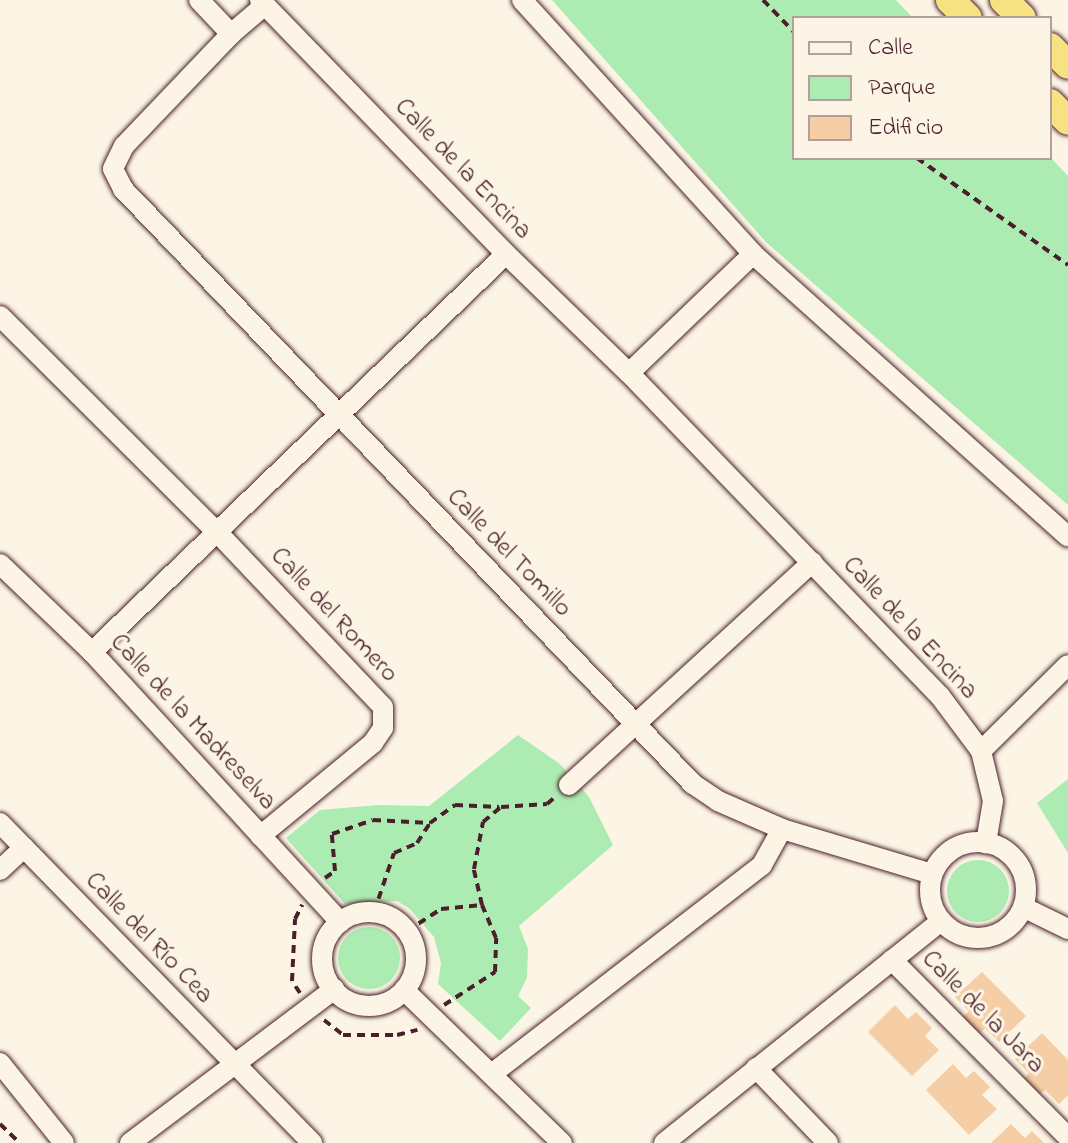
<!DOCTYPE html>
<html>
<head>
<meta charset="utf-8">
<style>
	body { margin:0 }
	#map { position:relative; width:1068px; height:1143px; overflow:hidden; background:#fcf5e5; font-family:"Indie Flower",sans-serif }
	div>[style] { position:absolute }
	.green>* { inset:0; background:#acebb2 }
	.round { border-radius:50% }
	.building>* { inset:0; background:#f5cea5 }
	.path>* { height:4px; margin-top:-2px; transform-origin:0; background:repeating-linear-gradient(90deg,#4a1f2b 0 8px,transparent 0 14px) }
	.roads { filter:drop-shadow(0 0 2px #4a1f2b) drop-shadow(0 0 2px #4a1f2b) }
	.minor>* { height:20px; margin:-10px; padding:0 10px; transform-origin:10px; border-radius:10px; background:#fcf5e5 }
	.minor>.ring { margin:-10px; padding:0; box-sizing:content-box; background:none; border:20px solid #fcf5e5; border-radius:50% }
	.highway>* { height:28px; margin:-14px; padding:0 14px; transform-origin:14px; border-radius:14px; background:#f7e281 }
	span { translate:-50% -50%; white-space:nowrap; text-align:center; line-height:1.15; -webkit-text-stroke:6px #fcf5e5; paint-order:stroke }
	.street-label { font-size:26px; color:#4a1f2b }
	.legend { position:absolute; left:792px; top:16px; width:260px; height:144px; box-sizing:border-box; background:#fcf5e5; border:2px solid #b59f9b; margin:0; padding:10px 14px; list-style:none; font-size:24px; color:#4a1f2b }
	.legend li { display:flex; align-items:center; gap:16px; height:40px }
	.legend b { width:40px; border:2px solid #b59f9b }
</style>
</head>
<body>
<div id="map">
	<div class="green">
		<div style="clip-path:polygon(552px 0,896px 0,913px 18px,794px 18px,794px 158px,1050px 157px,1068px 176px,1068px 505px,766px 242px)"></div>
		<div style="clip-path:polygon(518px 735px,560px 764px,589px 797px,613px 845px,519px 926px,528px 949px,527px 978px,518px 996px,531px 1008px,500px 1041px,438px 984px,441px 963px,434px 937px,410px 909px,397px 901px,345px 904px,286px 838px,320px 810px,378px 805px,429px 806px)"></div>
		<div style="clip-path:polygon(1068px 779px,1068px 853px,1037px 803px)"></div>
		<div class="round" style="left:947px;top:860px;width:62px;height:62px"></div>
		<div class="round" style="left:338px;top:927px;width:62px;height:62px"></div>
	</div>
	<div class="building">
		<div style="clip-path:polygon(982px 972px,1026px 1016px,999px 1042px,985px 1028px,977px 1036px,961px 1019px,969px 1011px,955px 997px)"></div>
		<div style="clip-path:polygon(895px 1005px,908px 1019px,916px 1012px,932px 1028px,925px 1036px,939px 1050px,912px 1076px,868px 1032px)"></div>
		<div style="clip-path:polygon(1042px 1033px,1068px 1060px,1068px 1095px,1059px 1104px,1045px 1090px,1037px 1097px,1021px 1081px,1029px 1073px,1015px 1059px)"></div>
		<div style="clip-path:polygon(953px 1064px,966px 1078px,974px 1071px,990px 1087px,982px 1095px,997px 1109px,969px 1135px,926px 1090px)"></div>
		<div style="clip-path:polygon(1011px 1124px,1025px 1138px,1032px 1131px,1044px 1143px,991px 1143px)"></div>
	</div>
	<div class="path">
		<div style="left:763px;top:0;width:45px;rotate:45.9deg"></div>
		<div style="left:917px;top:158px;width:185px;rotate:35.3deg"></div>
		<div style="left:325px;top:878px;width:12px;rotate:-35deg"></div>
		<div style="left:335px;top:871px;width:37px;rotate:-95deg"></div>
		<div style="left:332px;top:834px;width:43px;rotate:-18.9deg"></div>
		<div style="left:373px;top:820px;width:57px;rotate:3deg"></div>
		<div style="left:374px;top:912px;width:62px;rotate:-71.3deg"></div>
		<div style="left:394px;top:853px;width:25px;rotate:-23deg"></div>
		<div style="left:417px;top:843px;width:24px;rotate:-57deg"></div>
		<div style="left:430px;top:823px;width:31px;rotate:-36deg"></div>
		<div style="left:455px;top:805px;width:44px;rotate:2.6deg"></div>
		<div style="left:407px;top:931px;width:40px;rotate:-32.9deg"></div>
		<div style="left:441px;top:909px;width:41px;rotate:-5.6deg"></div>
		<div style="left:300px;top:993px;width:14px;rotate:-124deg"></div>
		<div style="left:292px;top:981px;width:62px;rotate:-87.2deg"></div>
		<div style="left:295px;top:919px;width:16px;rotate:-63deg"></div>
		<div style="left:444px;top:1005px;width:61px;rotate:-32.9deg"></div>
		<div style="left:495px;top:972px;width:34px;rotate:-88deg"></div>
		<div style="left:496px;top:938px;width:36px;rotate:-113deg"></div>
		<div style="left:482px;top:905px;width:37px;rotate:-103deg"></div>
		<div style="left:474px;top:869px;width:48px;rotate:-79.2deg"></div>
		<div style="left:483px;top:822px;width:23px;rotate:-40deg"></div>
		<div style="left:501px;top:807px;width:46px;rotate:-3.7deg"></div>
		<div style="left:547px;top:804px;width:11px;rotate:-41deg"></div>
		<div style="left:324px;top:1020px;width:24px;rotate:38deg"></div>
		<div style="left:343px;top:1035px;width:54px"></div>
		<div style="left:397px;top:1035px;width:21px;rotate:-14deg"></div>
		<div style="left:0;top:1124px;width:28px;rotate:44deg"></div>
	</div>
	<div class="roads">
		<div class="minor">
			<div style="left:199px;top:0;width:47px;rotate:46.7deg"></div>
			<div style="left:260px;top:0;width:354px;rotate:45.9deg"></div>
			<div style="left:506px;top:254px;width:171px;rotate:44.1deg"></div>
			<div style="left:629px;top:373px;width:448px;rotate:46.1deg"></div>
			<div style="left:940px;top:696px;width:69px;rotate:53.3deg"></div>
			<div style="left:981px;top:751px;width:51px;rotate:76.5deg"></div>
			<div style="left:993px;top:801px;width:43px;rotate:99.5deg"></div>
			<div style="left:522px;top:0;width:343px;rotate:47.7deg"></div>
			<div style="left:753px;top:254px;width:423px;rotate:41.9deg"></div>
			<div style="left:265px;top:5px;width:45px;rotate:139.5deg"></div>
			<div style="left:231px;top:34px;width:155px;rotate:133.7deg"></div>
			<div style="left:124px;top:146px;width:25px;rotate:116deg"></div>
			<div style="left:113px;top:169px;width:22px;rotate:63deg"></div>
			<div style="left:123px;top:189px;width:824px;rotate:46.23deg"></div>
			<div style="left:693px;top:784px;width:30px;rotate:34deg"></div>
			<div style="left:718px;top:801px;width:70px;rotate:23.6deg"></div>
			<div style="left:782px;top:829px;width:157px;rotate:16.7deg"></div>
			<div style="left:0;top:316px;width:306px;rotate:44.9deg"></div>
			<div style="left:217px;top:532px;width:241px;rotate:46.5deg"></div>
			<div style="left:383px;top:707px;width:21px;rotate:90deg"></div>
			<div style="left:383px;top:728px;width:18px;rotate:124deg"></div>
			<div style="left:373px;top:743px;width:146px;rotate:140.5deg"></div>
			<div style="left:629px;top:373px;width:172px;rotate:-43.8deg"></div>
			<div style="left:0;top:564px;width:127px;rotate:43.7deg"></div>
			<div style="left:92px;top:652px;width:367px;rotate:47.4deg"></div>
			<div style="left:92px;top:652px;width:574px;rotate:-43.87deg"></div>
			<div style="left:981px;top:751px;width:122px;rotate:-44.7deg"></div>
			<div style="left:569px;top:785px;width:330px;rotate:-42.5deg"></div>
			<div style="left:0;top:823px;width:447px;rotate:45.7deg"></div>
			<div class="ring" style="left:930px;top:842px;width:76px;height:76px"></div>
			<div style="left:0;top:870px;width:33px;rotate:-43deg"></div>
			<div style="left:1023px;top:907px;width:50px;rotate:26.1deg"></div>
			<div class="ring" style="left:322px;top:912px;width:74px;height:74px"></div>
			<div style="left:892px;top:960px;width:250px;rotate:45.2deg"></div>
			<div style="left:404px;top:990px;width:220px;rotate:44.1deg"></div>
			<div style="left:0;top:1063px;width:102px;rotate:51.3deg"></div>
			<div style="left:756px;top:1068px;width:104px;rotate:46.2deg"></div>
			<div style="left:493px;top:1073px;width:340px;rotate:-37.7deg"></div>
			<div style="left:762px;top:865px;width:41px;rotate:-60.9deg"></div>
			<div style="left:130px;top:1143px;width:256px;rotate:-37deg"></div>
			<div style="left:664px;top:1143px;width:355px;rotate:-38.7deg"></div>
		</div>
		<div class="highway">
			<div style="left:950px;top:0;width:25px;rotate:45deg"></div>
			<div style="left:1004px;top:0;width:25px;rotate:45deg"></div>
			<div style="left:1050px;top:47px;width:25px;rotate:45deg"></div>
			<div style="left:1050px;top:103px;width:25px;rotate:45deg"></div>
		</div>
	</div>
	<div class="street-label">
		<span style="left:462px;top:170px;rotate:46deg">Calle de la Encina</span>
		<span style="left:508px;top:554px;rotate:46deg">Calle del Tomillo</span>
		<span style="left:333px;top:616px;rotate:47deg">Calle del Romero</span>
		<span style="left:909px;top:629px;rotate:47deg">Calle de la Encina</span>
		<span style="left:192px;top:723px;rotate:47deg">Calle de la Madreselva</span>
		<span style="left:148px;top:939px;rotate:46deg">Calle del Río Cea</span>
		<span style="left:982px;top:1013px;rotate:45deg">Calle de la Jara</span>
	</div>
	<ul class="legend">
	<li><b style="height:10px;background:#fcf5e5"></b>Calle</li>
	<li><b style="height:22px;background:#acebb2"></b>Parque</li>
	<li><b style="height:22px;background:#f5cea5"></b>Edificio</li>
	</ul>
</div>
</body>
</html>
